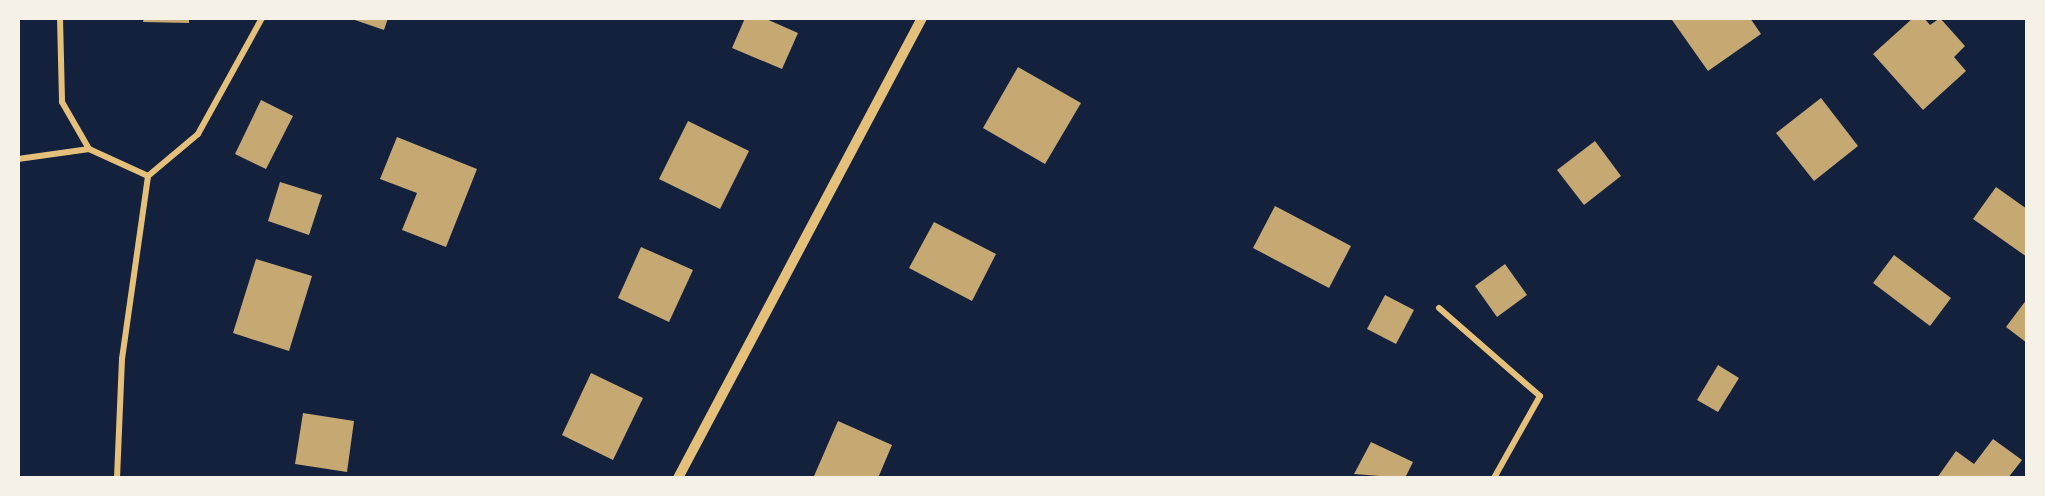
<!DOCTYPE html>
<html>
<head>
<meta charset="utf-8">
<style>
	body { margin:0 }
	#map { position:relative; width:2045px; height:496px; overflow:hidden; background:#14213d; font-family:"Sofia Sans Condensed",sans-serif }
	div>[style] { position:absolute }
	.building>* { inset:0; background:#c6a872 }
	.minor>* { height:6px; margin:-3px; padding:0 3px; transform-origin:3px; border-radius:3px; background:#e5c07b }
	.tertiary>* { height:10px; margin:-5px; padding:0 5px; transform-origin:5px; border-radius:5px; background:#e5c07b }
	span { translate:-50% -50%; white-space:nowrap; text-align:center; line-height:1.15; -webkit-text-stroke:4.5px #f6f1e7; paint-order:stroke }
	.frame { position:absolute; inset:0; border:20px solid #f6f1e7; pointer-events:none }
</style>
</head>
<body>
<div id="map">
	<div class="building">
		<div style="clip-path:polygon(144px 18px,189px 18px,189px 23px,143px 22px)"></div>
		<div style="clip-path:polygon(349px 18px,388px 18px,384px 30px)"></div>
		<div style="clip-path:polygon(745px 18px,764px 18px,798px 33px,782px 69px,732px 48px)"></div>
		<div style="clip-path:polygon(1750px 18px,1761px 34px,1708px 71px,1672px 20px)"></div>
		<div style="clip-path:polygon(1913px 18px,1924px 18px,1930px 25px,1940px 18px,1965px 46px,1954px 57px,1966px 71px,1923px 110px,1873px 54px)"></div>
		<div style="clip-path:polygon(1018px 67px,1081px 103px,1045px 164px,983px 128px)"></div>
		<div style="clip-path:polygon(1821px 98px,1858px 146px,1814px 181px,1776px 133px)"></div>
		<div style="clip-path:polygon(261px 100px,293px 116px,266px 169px,235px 154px)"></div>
		<div style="clip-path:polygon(688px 121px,749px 151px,720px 209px,659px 179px)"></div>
		<div style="clip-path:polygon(397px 137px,477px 169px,446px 247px,402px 230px,417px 193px,380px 179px)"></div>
		<div style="clip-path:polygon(1595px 141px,1621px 176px,1584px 205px,1557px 170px)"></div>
		<div style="clip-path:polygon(280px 182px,322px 195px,309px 235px,268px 221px)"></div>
		<div style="clip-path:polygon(1996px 187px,2027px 209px,2027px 257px,1973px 219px)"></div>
		<div style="clip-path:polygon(1275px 206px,1351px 246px,1329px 288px,1253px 248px)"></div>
		<div style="clip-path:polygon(934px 222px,996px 254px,972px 301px,909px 268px)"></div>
		<div style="clip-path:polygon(641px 247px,693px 270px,669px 322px,618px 298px)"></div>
		<div style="clip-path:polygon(1894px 255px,1951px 298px,1930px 326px,1873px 283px)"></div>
		<div style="clip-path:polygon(256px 259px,312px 276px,289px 351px,233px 333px)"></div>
		<div style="clip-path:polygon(1505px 264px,1527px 295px,1497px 317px,1475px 286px)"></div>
		<div style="clip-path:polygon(1385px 295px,1414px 310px,1396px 344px,1367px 329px)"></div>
		<div style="clip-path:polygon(2027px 299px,2027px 343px,2006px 327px)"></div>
		<div style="clip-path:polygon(1718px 365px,1739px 378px,1718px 412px,1697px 400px)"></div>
		<div style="clip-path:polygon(591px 373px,643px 398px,613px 460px,562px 435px)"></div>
		<div style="clip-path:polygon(303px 413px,354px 421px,347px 472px,295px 464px)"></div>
		<div style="clip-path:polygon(838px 421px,892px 445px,878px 478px,814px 476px)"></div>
		<div style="clip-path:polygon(1993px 439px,2022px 460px,2008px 478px,1937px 478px,1956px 451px,1974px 464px)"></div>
		<div style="clip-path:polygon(1371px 442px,1413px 462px,1405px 478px,1354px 474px)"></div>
	</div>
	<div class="minor">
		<div style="left:60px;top:18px;width:84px;rotate:88.6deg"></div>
		<div style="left:62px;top:102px;width:54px;rotate:60.1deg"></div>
		<div style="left:89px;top:149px;width:65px;rotate:24.6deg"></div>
		<div style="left:18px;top:159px;width:72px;rotate:-8deg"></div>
		<div style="left:148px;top:176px;width:65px;rotate:-40deg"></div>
		<div style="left:198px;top:134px;width:132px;rotate:-61.1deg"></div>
		<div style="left:1439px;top:308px;width:134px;rotate:41.1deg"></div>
		<div style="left:1540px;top:396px;width:94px;rotate:119.3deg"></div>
		<div style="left:117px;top:478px;width:119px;rotate:-87.6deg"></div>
		<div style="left:122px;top:359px;width:185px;rotate:-81.9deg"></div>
	</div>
	<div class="tertiary">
		<div style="left:678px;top:478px;width:521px;rotate:-62.06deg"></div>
	</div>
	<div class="frame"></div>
</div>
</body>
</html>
